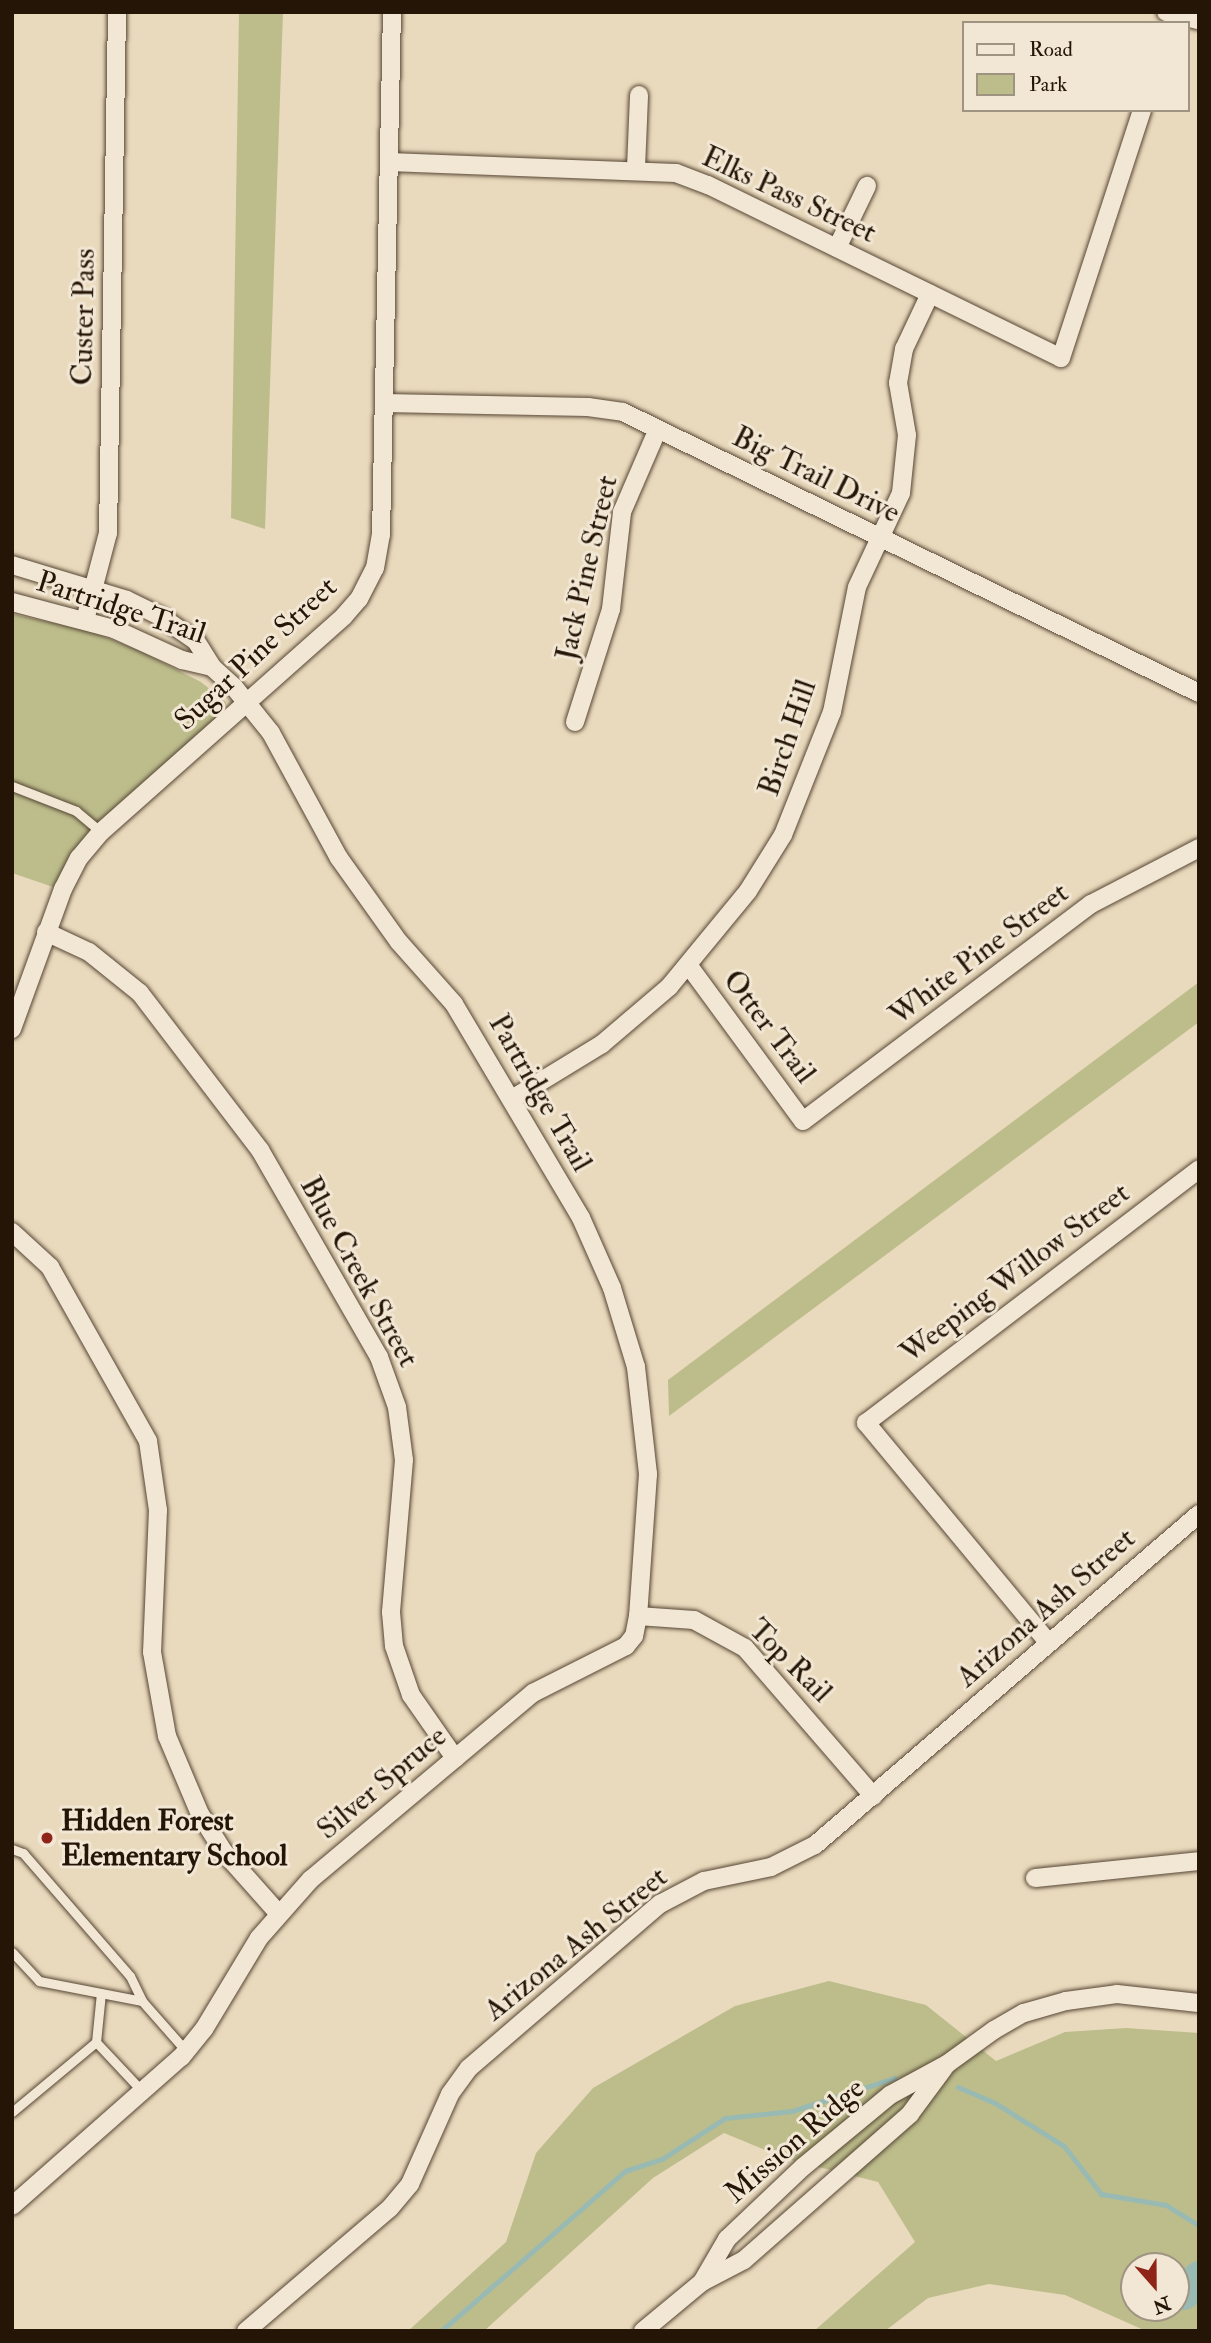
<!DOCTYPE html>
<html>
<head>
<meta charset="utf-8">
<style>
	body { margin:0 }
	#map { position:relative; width:1211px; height:2343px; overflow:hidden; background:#eadabd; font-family:"IM FELL Double Pica",serif }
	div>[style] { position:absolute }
	.green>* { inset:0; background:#bdbd8c }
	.stream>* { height:5px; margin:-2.5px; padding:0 2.5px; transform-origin:2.5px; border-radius:2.5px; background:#98bab3 }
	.river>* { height:33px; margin:-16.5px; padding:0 16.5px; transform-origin:16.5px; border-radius:16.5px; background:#98bab3 }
	.roads { filter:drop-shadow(0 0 2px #564634) drop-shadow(0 0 2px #564634) }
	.service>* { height:9px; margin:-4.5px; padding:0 4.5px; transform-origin:4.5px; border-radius:4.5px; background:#f1e7d4 }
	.minor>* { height:18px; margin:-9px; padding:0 9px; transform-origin:9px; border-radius:9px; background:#f1e7d4 }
	.dots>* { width:19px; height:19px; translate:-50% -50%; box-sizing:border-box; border:4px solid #f1e7d4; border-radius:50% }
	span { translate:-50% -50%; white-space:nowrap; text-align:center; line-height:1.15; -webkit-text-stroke:6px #f1e7d4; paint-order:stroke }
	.street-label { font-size:30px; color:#251506 }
	.poi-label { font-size:30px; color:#251506; font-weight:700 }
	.left { translate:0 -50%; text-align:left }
	.frame { position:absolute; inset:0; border:14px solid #251506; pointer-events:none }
	.legend { position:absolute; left:962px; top:21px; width:228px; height:91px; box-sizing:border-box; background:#f1e7d4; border:2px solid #9f9382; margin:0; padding:9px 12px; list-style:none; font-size:21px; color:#251506 }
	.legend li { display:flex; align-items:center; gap:14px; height:35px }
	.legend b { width:35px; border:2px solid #9f9382 }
	.north { position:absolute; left:1120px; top:2252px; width:70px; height:70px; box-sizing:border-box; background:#f1e7d4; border:2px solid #9f9382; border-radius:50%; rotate:159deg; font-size:19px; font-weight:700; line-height:28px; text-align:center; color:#251506 }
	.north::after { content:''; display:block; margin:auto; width:24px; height:32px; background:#8f2418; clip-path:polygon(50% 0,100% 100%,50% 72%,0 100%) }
</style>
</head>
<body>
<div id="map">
	<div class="green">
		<div style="clip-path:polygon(239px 12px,283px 12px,265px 529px,231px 518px)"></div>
		<div style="clip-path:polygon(12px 614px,90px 631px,140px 651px,201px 682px,226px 702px,223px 714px,56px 888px,12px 873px)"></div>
		<div style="clip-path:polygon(1199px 982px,1199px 1022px,669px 1416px,668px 1380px)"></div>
		<div style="clip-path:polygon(evenodd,829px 1981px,926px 2005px,996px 2061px,1065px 2032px,1126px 2028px,1199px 2033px,1199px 2331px,1146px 2331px,1065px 2295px,989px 2284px,928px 2298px,885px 2331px,814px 2331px,915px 2242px,878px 2182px,787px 2159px,724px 2133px,653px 2178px,484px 2331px,408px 2331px,506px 2242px,536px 2153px,593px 2088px,735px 2006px,829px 1981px,1134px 2266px,1176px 2266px,1176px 2308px,1134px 2308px,1134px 2266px)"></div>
	</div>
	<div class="stream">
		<div style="left:958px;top:2087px;width:40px;rotate:23.4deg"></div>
		<div style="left:995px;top:2103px;width:81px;rotate:31.9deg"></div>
		<div style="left:1064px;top:2146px;width:61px;rotate:52.4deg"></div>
		<div style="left:1101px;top:2194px;width:66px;rotate:9.6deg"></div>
		<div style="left:1166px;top:2205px;width:39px;rotate:32deg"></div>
		<div style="left:441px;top:2331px;width:244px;rotate:-41deg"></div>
		<div style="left:625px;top:2171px;width:39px;rotate:-18deg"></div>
		<div style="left:662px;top:2159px;width:75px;rotate:-33.1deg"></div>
		<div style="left:725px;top:2118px;width:67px;rotate:-6deg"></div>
		<div style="left:792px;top:2111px;width:108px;rotate:-17.8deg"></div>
	</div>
	<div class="river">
		<div style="left:1183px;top:2293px;width:23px;rotate:-45deg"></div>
	</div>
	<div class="roads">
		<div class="service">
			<div style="left:12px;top:786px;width:69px;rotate:21.3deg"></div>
			<div style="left:76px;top:811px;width:33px;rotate:40deg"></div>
			<div style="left:12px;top:1849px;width:12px;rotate:20deg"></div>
			<div style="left:23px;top:1853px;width:163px;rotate:49deg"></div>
			<div style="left:130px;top:1976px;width:28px;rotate:64deg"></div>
			<div style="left:142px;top:2001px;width:67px;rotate:48.7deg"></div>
			<div style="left:12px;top:1952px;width:40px;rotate:47deg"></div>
			<div style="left:39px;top:1981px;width:105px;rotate:11deg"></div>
			<div style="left:96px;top:2042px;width:69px;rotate:46.8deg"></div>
			<div style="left:12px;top:2112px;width:109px;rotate:-39.8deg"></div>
			<div style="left:96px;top:2042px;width:49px;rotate:-84.2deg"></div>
		</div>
		<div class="minor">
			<div style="left:1166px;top:12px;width:34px;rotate:14deg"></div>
			<div style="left:389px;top:162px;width:287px;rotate:2.2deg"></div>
			<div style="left:676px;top:173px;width:34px;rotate:21deg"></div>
			<div style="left:708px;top:185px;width:393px;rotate:26.1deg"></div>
			<div style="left:1061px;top:358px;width:261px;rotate:-71.9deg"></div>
			<div style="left:636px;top:168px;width:73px;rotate:-87.6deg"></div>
			<div style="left:837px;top:248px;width:69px;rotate:-64.2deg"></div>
			<div style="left:384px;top:403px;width:204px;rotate:1.1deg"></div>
			<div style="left:588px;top:407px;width:35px;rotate:8deg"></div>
			<div style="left:623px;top:412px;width:641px;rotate:26.01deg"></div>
			<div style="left:12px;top:565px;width:120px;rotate:16.9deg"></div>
			<div style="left:127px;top:600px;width:37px;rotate:26deg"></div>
			<div style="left:160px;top:616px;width:44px;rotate:34.8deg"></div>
			<div style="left:196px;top:641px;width:31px;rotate:58deg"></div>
			<div style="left:212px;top:667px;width:30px;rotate:42deg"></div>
			<div style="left:234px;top:687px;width:59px;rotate:51.2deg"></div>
			<div style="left:271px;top:733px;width:142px;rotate:61.5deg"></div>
			<div style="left:339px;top:858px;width:103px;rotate:54.5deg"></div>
			<div style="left:399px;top:942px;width:83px;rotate:48.4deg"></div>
			<div style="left:454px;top:1004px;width:249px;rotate:59.3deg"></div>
			<div style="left:581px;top:1218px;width:77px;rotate:66.1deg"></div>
			<div style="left:612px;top:1288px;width:83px;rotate:73.1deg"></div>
			<div style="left:636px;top:1367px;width:108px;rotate:83.6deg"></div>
			<div style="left:648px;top:1474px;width:142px;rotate:94deg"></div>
			<div style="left:638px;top:1616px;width:20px;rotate:101deg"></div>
			<div style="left:634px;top:1636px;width:13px;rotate:129deg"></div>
			<div style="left:626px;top:1646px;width:104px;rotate:153.2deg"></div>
			<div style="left:533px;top:1693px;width:290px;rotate:140deg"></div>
			<div style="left:311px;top:1879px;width:79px;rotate:131.4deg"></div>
			<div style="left:259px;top:1938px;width:106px;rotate:121.1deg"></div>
			<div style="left:204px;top:2029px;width:36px;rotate:129deg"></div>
			<div style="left:181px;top:2057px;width:225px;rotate:138.6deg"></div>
			<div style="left:12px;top:602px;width:106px;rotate:14.8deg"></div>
			<div style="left:114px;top:629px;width:75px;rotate:24.5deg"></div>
			<div style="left:182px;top:660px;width:31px;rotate:13deg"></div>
			<div style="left:85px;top:620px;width:90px;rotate:-75.2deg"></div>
			<div style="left:108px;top:533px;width:521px;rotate:-89.01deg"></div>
			<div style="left:575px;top:722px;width:119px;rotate:-72.3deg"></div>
			<div style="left:611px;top:609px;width:98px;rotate:-83.5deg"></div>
			<div style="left:622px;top:512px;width:90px;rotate:-66.6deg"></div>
			<div style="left:46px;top:932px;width:47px;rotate:24.9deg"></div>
			<div style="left:89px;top:952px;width:65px;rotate:38.8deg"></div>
			<div style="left:140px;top:993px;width:198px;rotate:52.6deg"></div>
			<div style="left:260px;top:1150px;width:239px;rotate:60.1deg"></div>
			<div style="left:379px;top:1357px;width:53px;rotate:70.2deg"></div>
			<div style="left:397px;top:1407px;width:53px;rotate:82.5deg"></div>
			<div style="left:404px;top:1460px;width:153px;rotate:94.9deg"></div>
			<div style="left:391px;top:1612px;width:34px;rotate:85deg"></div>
			<div style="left:394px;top:1646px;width:52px;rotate:70.9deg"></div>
			<div style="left:411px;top:1695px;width:77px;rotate:55.1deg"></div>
			<div style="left:689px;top:966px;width:192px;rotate:53.7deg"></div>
			<div style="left:803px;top:1121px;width:361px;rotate:-37deg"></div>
			<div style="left:1091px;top:904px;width:122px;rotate:-27.4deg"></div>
			<div style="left:12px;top:1029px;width:149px;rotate:-70deg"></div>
			<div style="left:63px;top:889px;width:35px;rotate:-63deg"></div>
			<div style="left:79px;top:858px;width:34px;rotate:-50deg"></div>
			<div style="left:101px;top:832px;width:325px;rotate:-41.6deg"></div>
			<div style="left:344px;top:616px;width:23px;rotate:-49deg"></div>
			<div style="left:359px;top:599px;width:35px;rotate:-63deg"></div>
			<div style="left:375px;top:568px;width:34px;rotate:-80deg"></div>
			<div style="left:381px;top:535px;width:523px;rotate:-88.8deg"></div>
			<div style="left:512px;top:1099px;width:105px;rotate:-31.4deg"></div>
			<div style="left:602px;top:1044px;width:88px;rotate:-40.4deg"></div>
			<div style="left:669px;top:987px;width:124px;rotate:-50.5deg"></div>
			<div style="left:748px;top:891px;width:66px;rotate:-58deg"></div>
			<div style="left:783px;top:835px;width:132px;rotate:-68.3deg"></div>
			<div style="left:832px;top:712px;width:127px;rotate:-78.7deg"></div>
			<div style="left:857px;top:587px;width:104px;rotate:-64.9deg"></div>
			<div style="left:901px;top:493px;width:58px;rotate:-84.1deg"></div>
			<div style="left:907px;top:435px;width:53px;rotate:-99.8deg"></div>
			<div style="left:898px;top:383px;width:35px;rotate:-80deg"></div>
			<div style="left:904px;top:349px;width:61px;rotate:-64.7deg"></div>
			<div style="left:12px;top:1232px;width:52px;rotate:42.6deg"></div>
			<div style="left:50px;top:1267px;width:200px;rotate:60.6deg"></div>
			<div style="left:148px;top:1441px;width:70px;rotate:81.8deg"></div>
			<div style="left:158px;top:1510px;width:142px;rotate:92.4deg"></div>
			<div style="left:152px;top:1652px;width:85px;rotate:79.9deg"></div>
			<div style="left:167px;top:1736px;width:85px;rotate:67.1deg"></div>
			<div style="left:200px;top:1814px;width:44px;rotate:58.1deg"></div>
			<div style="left:223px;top:1851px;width:83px;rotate:48.4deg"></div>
			<div style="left:638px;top:1616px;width:56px;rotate:4.1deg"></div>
			<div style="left:694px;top:1620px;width:58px;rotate:28.8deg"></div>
			<div style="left:745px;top:1648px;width:196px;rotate:49.1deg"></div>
			<div style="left:1048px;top:1642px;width:285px;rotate:-129.7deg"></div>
			<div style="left:866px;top:1423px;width:419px;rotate:-37.3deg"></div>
			<div style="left:1035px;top:1878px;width:165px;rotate:-5.9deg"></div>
			<div style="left:702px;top:2282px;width:50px;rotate:-59.8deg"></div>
			<div style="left:727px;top:2239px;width:105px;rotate:-43.5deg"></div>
			<div style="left:803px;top:2167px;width:113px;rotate:-39.6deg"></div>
			<div style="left:890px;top:2095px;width:65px;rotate:-28.5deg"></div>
			<div style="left:947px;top:2064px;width:58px;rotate:-35.9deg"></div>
			<div style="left:994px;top:2030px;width:34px;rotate:-30deg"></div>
			<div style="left:1024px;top:2013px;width:44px;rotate:-15.9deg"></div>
			<div style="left:1066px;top:2001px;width:51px;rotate:-7.8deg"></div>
			<div style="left:1117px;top:1994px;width:82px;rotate:6.3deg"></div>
			<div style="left:246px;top:2331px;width:189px;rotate:-40.5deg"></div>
			<div style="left:390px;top:2208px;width:31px;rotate:-50deg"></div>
			<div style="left:410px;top:2184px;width:98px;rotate:-66deg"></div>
			<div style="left:450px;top:2094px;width:32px;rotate:-54deg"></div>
			<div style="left:469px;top:2068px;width:252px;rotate:-40.7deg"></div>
			<div style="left:660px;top:1904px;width:50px;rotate:-27.6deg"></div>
			<div style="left:704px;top:1881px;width:68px;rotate:-11.8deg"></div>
			<div style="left:771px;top:1867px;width:49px;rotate:-26.6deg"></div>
			<div style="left:815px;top:1845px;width:507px;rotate:-40.76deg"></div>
			<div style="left:643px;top:2331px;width:77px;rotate:-39.7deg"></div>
			<div style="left:702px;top:2282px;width:47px;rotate:-27.6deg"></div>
			<div style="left:744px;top:2260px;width:221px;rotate:-41.3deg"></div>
			<div style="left:910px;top:2114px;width:57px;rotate:-53.5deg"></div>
		</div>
	</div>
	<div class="dots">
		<div style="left:47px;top:1838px;background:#8f2418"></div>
	</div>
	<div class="street-label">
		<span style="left:789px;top:195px;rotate:25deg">Elks Pass Street</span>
		<span style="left:84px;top:317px;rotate:-89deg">Custer Pass</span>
		<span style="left:816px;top:475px;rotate:26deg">Big Trail Drive</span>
		<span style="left:587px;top:568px;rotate:-77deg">Jack Pine Street</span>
		<span style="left:121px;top:608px;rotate:18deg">Partridge Trail</span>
		<span style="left:256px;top:654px;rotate:-43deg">Sugar Pine Street</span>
		<span style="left:788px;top:738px;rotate:-71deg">Birch Hill</span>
		<span style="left:979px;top:954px;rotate:-37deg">White Pine Street</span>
		<span style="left:769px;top:1027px;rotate:53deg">Otter Trail</span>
		<span style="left:540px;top:1093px;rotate:60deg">Partridge Trail</span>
		<span style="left:359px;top:1272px;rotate:61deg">Blue Creek Street</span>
		<span style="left:1015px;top:1273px;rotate:-37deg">Weeping Willow Street</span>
		<span style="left:1046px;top:1608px;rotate:-41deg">Arizona Ash Street</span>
		<span style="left:790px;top:1661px;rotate:45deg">Top Rail</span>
		<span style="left:382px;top:1783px;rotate:-40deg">Silver Spruce</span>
		<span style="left:576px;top:1944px;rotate:-39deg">Arizona Ash Street</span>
		<span style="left:795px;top:2141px;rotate:-41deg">Mission Ridge</span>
	</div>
	<div class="poi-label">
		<span class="left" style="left:61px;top:1838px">Hidden Forest<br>Elementary School</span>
	</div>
	<div class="frame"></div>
	<ul class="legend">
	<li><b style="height:9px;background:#f1e7d4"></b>Road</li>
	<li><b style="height:19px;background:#bdbd8c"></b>Park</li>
	</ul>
	<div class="north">N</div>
</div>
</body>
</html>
